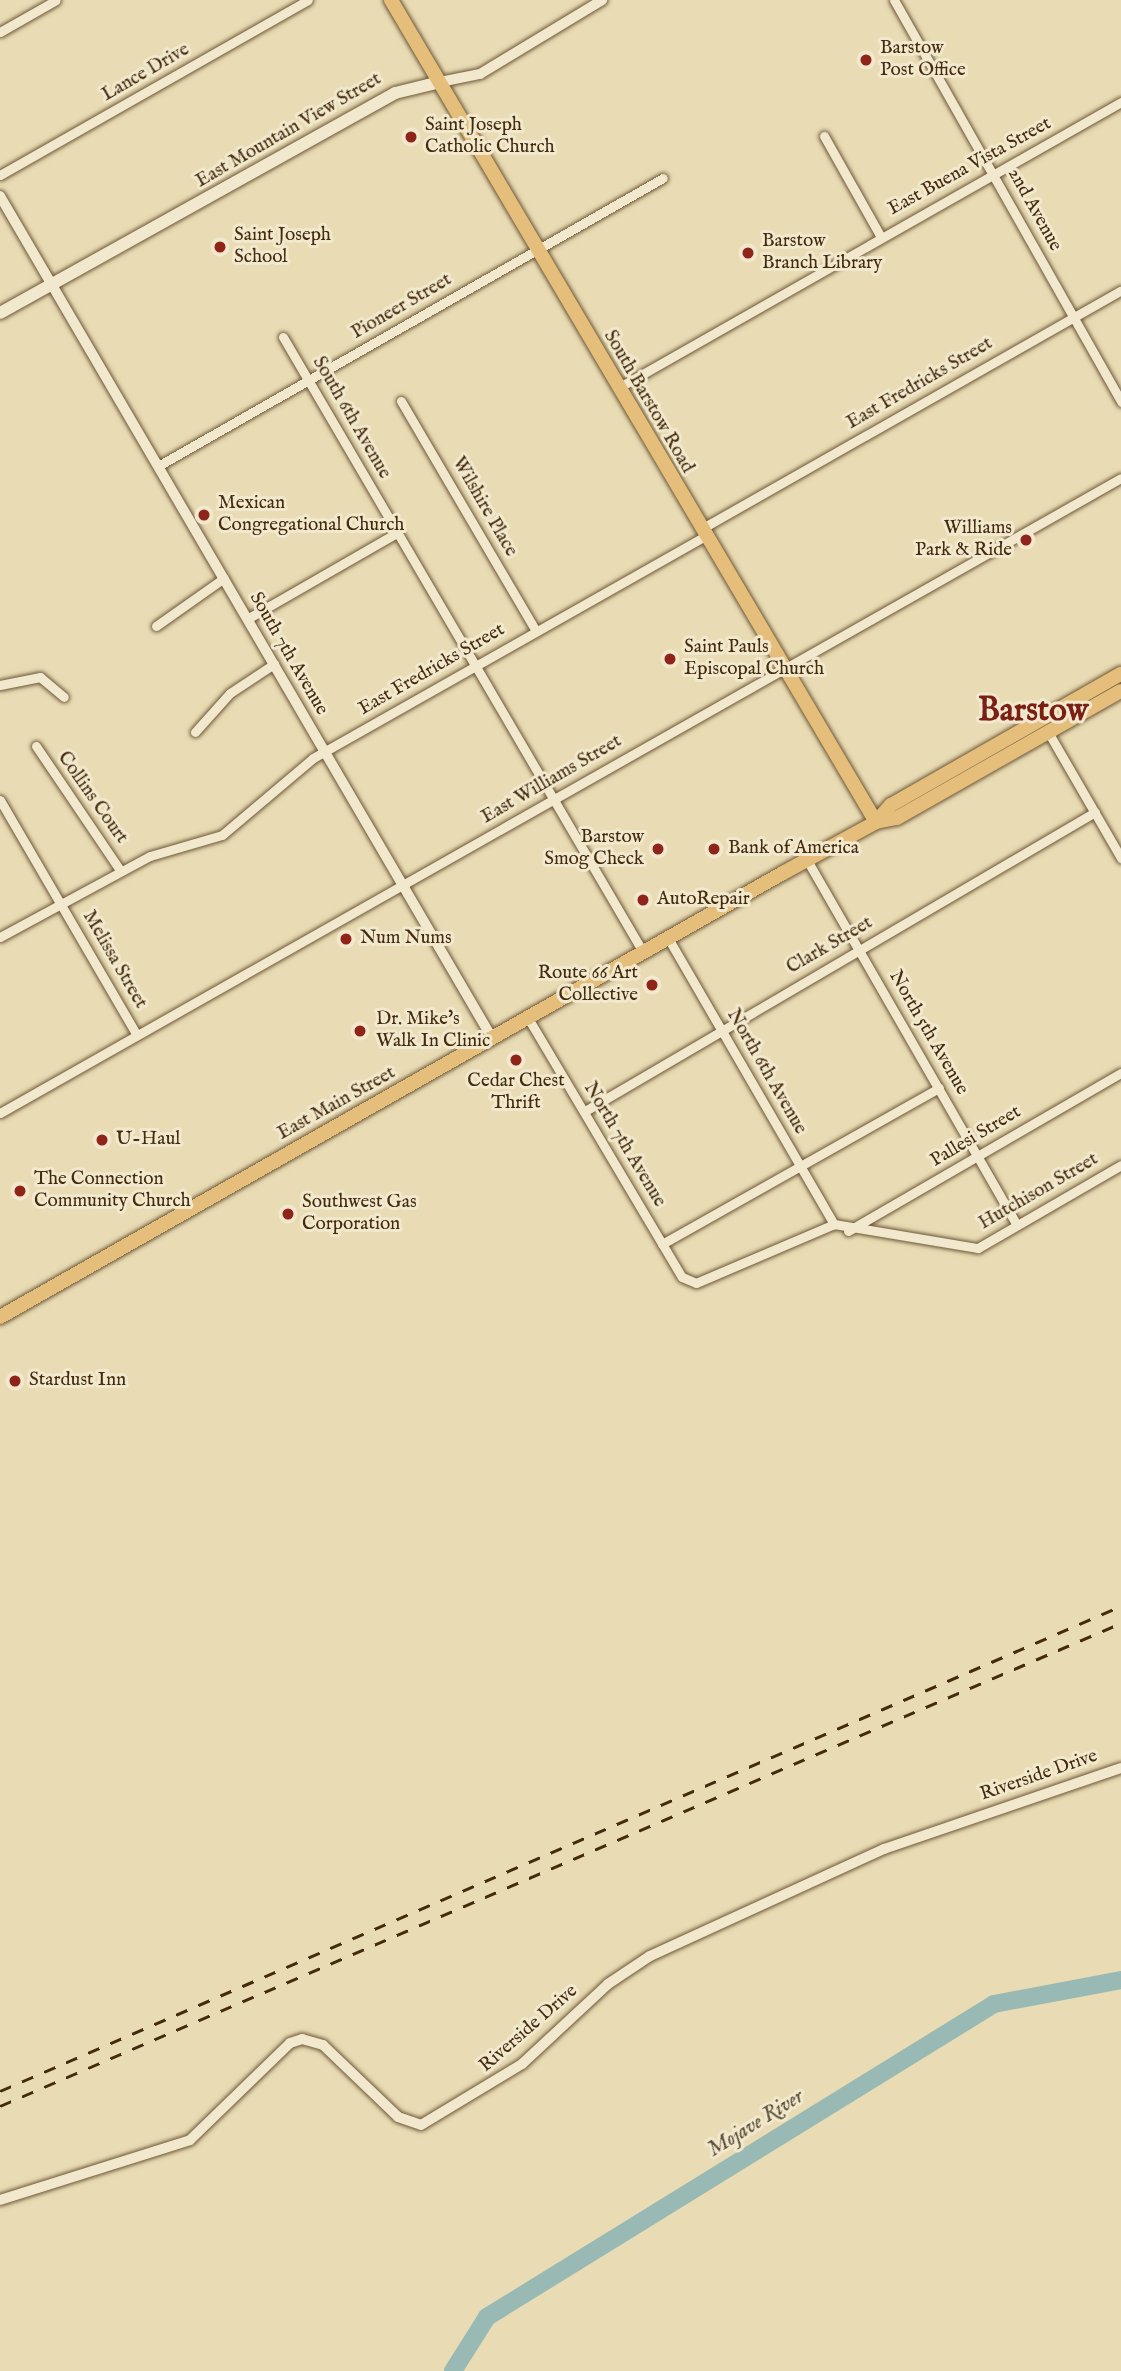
<!DOCTYPE html>
<html>
<head>
<meta charset="utf-8">
<style>
	body { margin:0 }
	#map { position:relative; width:1121px; height:2371px; overflow:hidden; background:#e9dcb4; font-family:"IM FELL English",serif }
	div>[style] { position:absolute }
	.river>* { height:18px; margin:-9px; padding:0 9px; transform-origin:9px; border-radius:9px; background:#99bab4 }
	.roads { filter:drop-shadow(0 0 2px #6d5737) drop-shadow(0 0 2px #6d5737) }
	.minor>* { height:9px; margin:-4.5px; padding:0 4.5px; transform-origin:4.5px; border-radius:4.5px; background:#f1e8ce }
	.tertiary>* { height:10px; margin:-5px; padding:0 5px; transform-origin:5px; border-radius:5px; background:#f1e8ce }
	.secondary>* { height:12px; margin:-6px; padding:0 6px; transform-origin:6px; border-radius:6px; background:#f1e8ce }
	.primary>* { height:14px; margin:-7px; padding:0 7px; transform-origin:7px; border-radius:7px; background:#e4be7a }
	.rail>* { height:2.5px; margin-top:-1.25px; transform-origin:0; background:repeating-linear-gradient(90deg,#442b0d 0 12px,transparent 0 24px) }
	.dots>* { width:19px; height:19px; translate:-50% -50%; box-sizing:border-box; border:4px solid #f1e8ce; border-radius:50% }
	span { translate:-50% -50%; white-space:nowrap; text-align:center; line-height:1.15; -webkit-text-stroke:6px #f1e8ce; paint-order:stroke }
	.poi-label { font-size:19px; color:#442b0d }
	.left { translate:0 -50%; text-align:left }
	.right { translate:-100% -50%; text-align:right }
	.street-label { font-size:19px; color:#442b0d }
	.water-label { font-size:21px; color:#594f37; font-style:italic }
	.town-label { font-size:33px; color:#7a1f14; font-weight:700 }
</style>
</head>
<body>
<div id="map">
	<div class="river">
		<div style="left:453px;top:2371px;width:64px;rotate:-57.8deg"></div>
		<div style="left:487px;top:2317px;width:596px;rotate:-31.69deg"></div>
		<div style="left:994px;top:2004px;width:129px;rotate:-10.7deg"></div>
	</div>
	<div class="roads">
		<div class="minor">
			<div style="left:894px;top:0;width:462px;rotate:60.5deg"></div>
			<div style="left:0;top:32px;width:64px;rotate:-29.7deg"></div>
			<div style="left:824px;top:136px;width:116px;rotate:60.6deg"></div>
			<div style="left:0;top:175px;width:354px;rotate:-29.6deg"></div>
			<div style="left:283px;top:337px;width:713px;rotate:59.66deg"></div>
			<div style="left:618px;top:388px;width:579px;rotate:-29.62deg"></div>
			<div style="left:401px;top:401px;width:267px;rotate:59.6deg"></div>
			<div style="left:158px;top:466px;width:581px;rotate:-29.7deg"></div>
			<div style="left:701px;top:529px;width:483px;rotate:-29.6deg"></div>
			<div style="left:247px;top:619px;width:174px;rotate:-29.9deg"></div>
			<div style="left:156px;top:626px;width:83px;rotate:-35.2deg"></div>
			<div style="left:0;top:685px;width:41px;rotate:-11.3deg"></div>
			<div style="left:40px;top:677px;width:31px;rotate:40deg"></div>
			<div style="left:195px;top:732px;width:52px;rotate:-48.1deg"></div>
			<div style="left:230px;top:693px;width:53px;rotate:-33.4deg"></div>
			<div style="left:1048px;top:732px;width:146px;rotate:59.9deg"></div>
			<div style="left:36px;top:746px;width:150px;rotate:55.9deg"></div>
			<div style="left:0;top:800px;width:272px;rotate:59.8deg"></div>
			<div style="left:807px;top:860px;width:421px;rotate:60.1deg"></div>
			<div style="left:0;top:937px;width:170px;rotate:-28.4deg"></div>
			<div style="left:150px;top:856px;width:75px;rotate:-16.3deg"></div>
			<div style="left:222px;top:835px;width:119px;rotate:-40.2deg"></div>
			<div style="left:313px;top:758px;width:450px;rotate:-29.5deg"></div>
			<div style="left:668px;top:938px;width:331px;rotate:59.9deg"></div>
			<div style="left:528px;top:1018px;width:301px;rotate:59.3deg"></div>
			<div style="left:682px;top:1277px;width:15px;rotate:23deg"></div>
			<div style="left:696px;top:1283px;width:150px;rotate:-23.1deg"></div>
			<div style="left:834px;top:1224px;width:146px;rotate:9.5deg"></div>
			<div style="left:978px;top:1248px;width:165px;rotate:-30.1deg"></div>
			<div style="left:585px;top:1111px;width:591px;rotate:-30.38deg"></div>
			<div style="left:0;top:1113px;width:1288px;rotate:-29.53deg"></div>
			<div style="left:848px;top:1231px;width:315px;rotate:-30.1deg"></div>
			<div style="left:662px;top:1244px;width:318px;rotate:-29.4deg"></div>
		</div>
		<div class="tertiary">
			<div style="left:440px;top:82px;width:41px;rotate:-11.3deg"></div>
			<div style="left:480px;top:74px;width:143px;rotate:-31.2deg"></div>
			<div style="left:0;top:196px;width:975px;rotate:59.7deg"></div>
			<div style="left:0;top:2200px;width:199px;rotate:-17.5deg"></div>
			<div style="left:190px;top:2140px;width:139px;rotate:-44.1deg"></div>
			<div style="left:290px;top:2043px;width:13px;rotate:-18deg"></div>
			<div style="left:302px;top:2039px;width:22px;rotate:16deg"></div>
			<div style="left:323px;top:2045px;width:104px;rotate:43.8deg"></div>
			<div style="left:398px;top:2117px;width:24px;rotate:19deg"></div>
			<div style="left:421px;top:2125px;width:118px;rotate:-31.1deg"></div>
			<div style="left:522px;top:2064px;width:117px;rotate:-42.9deg"></div>
			<div style="left:608px;top:1984px;width:50px;rotate:-33.7deg"></div>
			<div style="left:650px;top:1956px;width:257px;rotate:-24.6deg"></div>
			<div style="left:884px;top:1849px;width:250px;rotate:-18.9deg"></div>
		</div>
		<div class="secondary">
			<div style="left:0;top:313px;width:452px;rotate:-29.1deg"></div>
			<div style="left:395px;top:93px;width:46px;rotate:-13.7deg"></div>
		</div>
		<div class="primary">
			<div style="left:391px;top:0;width:954px;rotate:59.46deg"></div>
			<div style="left:876px;top:822px;width:23px;rotate:-49deg"></div>
			<div style="left:891px;top:805px;width:265px;rotate:-29.7deg"></div>
			<div style="left:0;top:1317px;width:900px;rotate:-29.56deg"></div>
			<div style="left:783px;top:873px;width:106px;rotate:-28.7deg"></div>
			<div style="left:876px;top:822px;width:21px;rotate:-11deg"></div>
			<div style="left:897px;top:818px;width:257px;rotate:-29.6deg"></div>
		</div>
	</div>
	<div class="rail">
		<div style="left:0;top:2091px;width:1221px;rotate:-23.4deg"></div>
		<div style="left:0;top:2106px;width:1221px;rotate:-23.31deg"></div>
	</div>
	<div class="dots">
		<div style="left:866px;top:60px;background:#8f2418"></div>
		<div style="left:411px;top:137px;background:#8f2418"></div>
		<div style="left:220px;top:247px;background:#8f2418"></div>
		<div style="left:748px;top:253px;background:#8f2418"></div>
		<div style="left:204px;top:515px;background:#8f2418"></div>
		<div style="left:1026px;top:540px;background:#8f2418"></div>
		<div style="left:670px;top:659px;background:#8f2418"></div>
		<div style="left:658px;top:849px;background:#8f2418"></div>
		<div style="left:714px;top:849px;background:#8f2418"></div>
		<div style="left:643px;top:900px;background:#8f2418"></div>
		<div style="left:346px;top:939px;background:#8f2418"></div>
		<div style="left:652px;top:985px;background:#8f2418"></div>
		<div style="left:360px;top:1031px;background:#8f2418"></div>
		<div style="left:516px;top:1060px;background:#8f2418"></div>
		<div style="left:102px;top:1140px;background:#8f2418"></div>
		<div style="left:20px;top:1191px;background:#8f2418"></div>
		<div style="left:288px;top:1214px;background:#8f2418"></div>
		<div style="left:15px;top:1381px;background:#8f2418"></div>
	</div>
	<div class="poi-label">
		<span class="left" style="left:880px;top:60px">Barstow<br>Post Office</span>
		<span class="left" style="left:425px;top:137px">Saint Joseph<br>Catholic Church</span>
		<span class="left" style="left:234px;top:247px">Saint Joseph<br>School</span>
		<span class="left" style="left:762px;top:253px">Barstow<br>Branch Library</span>
		<span class="left" style="left:218px;top:515px">Mexican<br>Congregational Church</span>
		<span class="right" style="left:1012px;top:540px">Williams<br>Park &amp; Ride</span>
		<span class="left" style="left:684px;top:659px">Saint Pauls<br>Episcopal Church</span>
		<span class="right" style="left:644px;top:849px">Barstow<br>Smog Check</span>
		<span class="left" style="left:728px;top:849px">Bank of America</span>
		<span class="left" style="left:657px;top:900px">AutoRepair</span>
		<span class="left" style="left:360px;top:939px">Num Nums</span>
		<span class="right" style="left:638px;top:985px">Route 66 Art<br>Collective</span>
		<span class="left" style="left:376px;top:1031px">Dr. Mike's<br>Walk In Clinic</span>
		<span style="left:516px;top:1093px">Cedar Chest<br>Thrift</span>
		<span class="left" style="left:116px;top:1140px">U-Haul</span>
		<span class="left" style="left:34px;top:1191px">The Connection<br>Community Church</span>
		<span class="left" style="left:302px;top:1214px">Southwest Gas<br>Corporation</span>
		<span class="left" style="left:29px;top:1381px">Stardust Inn</span>
	</div>
	<div class="street-label">
		<span style="left:146px;top:73px;rotate:-30deg">Lance Drive</span>
		<span style="left:289px;top:131px;rotate:-30deg">East Mountain View Street</span>
		<span style="left:970px;top:167px;rotate:-29deg">East Buena Vista Street</span>
		<span style="left:1034px;top:210px;rotate:61deg">2nd Avenue</span>
		<span style="left:402px;top:307px;rotate:-30deg">Pioneer Street</span>
		<span style="left:920px;top:384px;rotate:-30deg">East Fredricks Street</span>
		<span style="left:648px;top:402px;rotate:60deg">South Barstow Road</span>
		<span style="left:351px;top:418px;rotate:60deg">South 6th Avenue</span>
		<span style="left:484px;top:507px;rotate:60deg">Wilshire Place</span>
		<span style="left:288px;top:654px;rotate:60deg">South 7th Avenue</span>
		<span style="left:432px;top:670px;rotate:-30deg">East Fredricks Street</span>
		<span style="left:552px;top:780px;rotate:-30deg">East Williams Street</span>
		<span style="left:92px;top:798px;rotate:55deg">Collins Court</span>
		<span style="left:830px;top:946px;rotate:-30deg">Clark Street</span>
		<span style="left:114px;top:960px;rotate:60deg">Melissa Street</span>
		<span style="left:928px;top:1033px;rotate:60deg">North 5th Avenue</span>
		<span style="left:766px;top:1072px;rotate:60deg">North 6th Avenue</span>
		<span style="left:337px;top:1104px;rotate:-29deg">East Main Street</span>
		<span style="left:976px;top:1137px;rotate:-31deg">Pallesi Street</span>
		<span style="left:624px;top:1145px;rotate:59deg">North 7th Avenue</span>
		<span style="left:1039px;top:1192px;rotate:-30deg">Hutchison Street</span>
		<span style="left:1039px;top:1776px;rotate:-19deg">Riverside Drive</span>
		<span style="left:529px;top:2029px;rotate:-41deg">Riverside Drive</span>
	</div>
	<div class="water-label">
		<span style="left:756px;top:2124px;rotate:-32deg">Mojave River</span>
	</div>
	<div class="town-label">
		<span style="left:1033px;top:712px">Barstow</span>
	</div>
</div>
</body>
</html>
